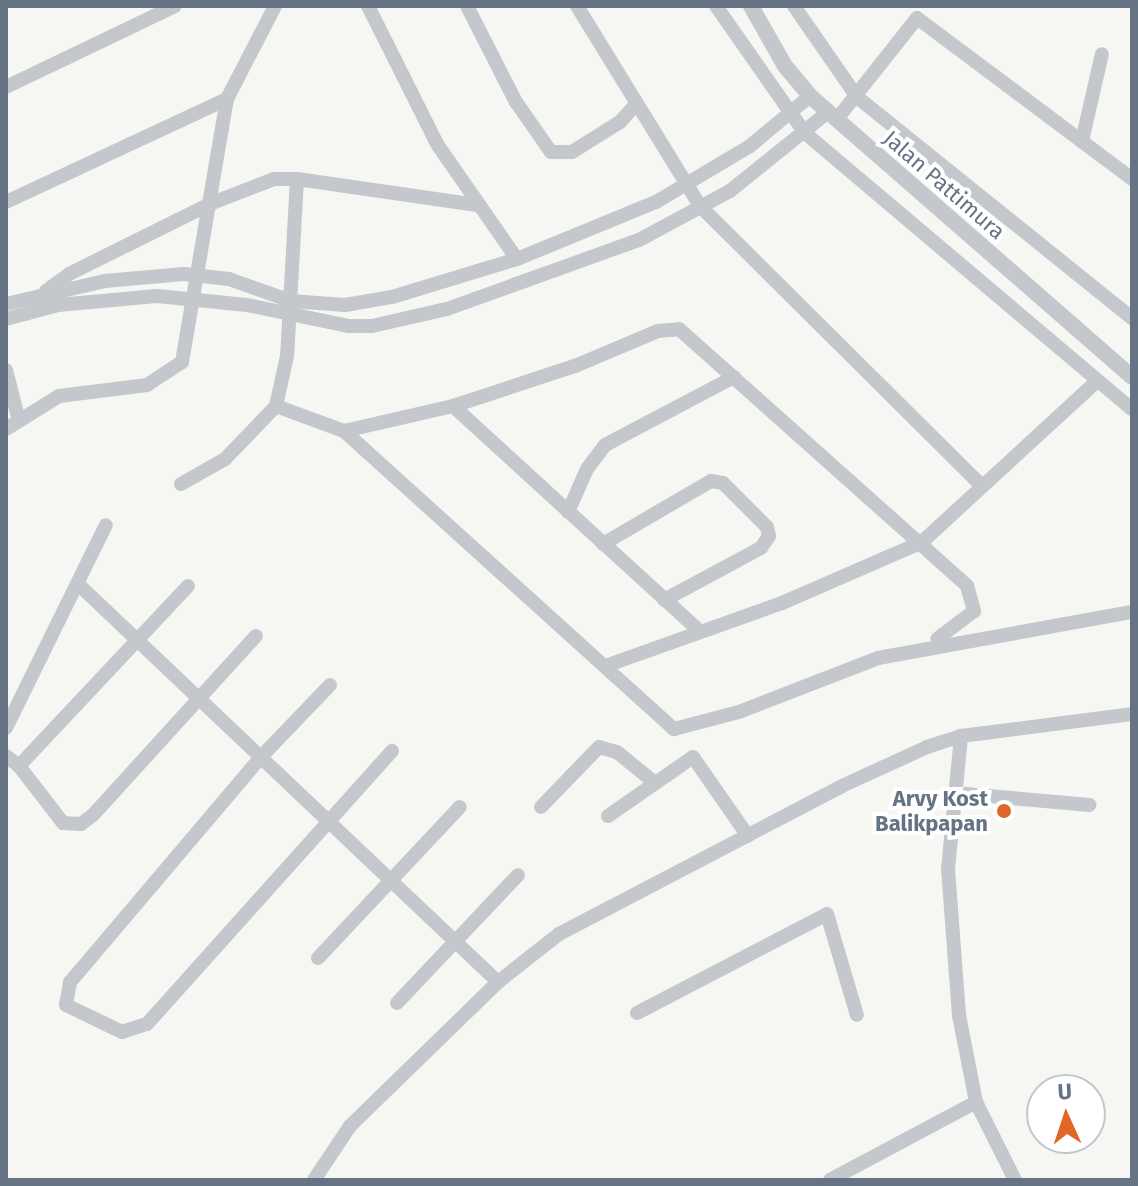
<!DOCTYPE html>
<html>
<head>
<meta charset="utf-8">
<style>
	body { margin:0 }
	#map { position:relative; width:1138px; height:1186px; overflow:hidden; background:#f6f6f3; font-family:"Fira Sans",sans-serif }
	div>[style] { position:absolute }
	.minor>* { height:14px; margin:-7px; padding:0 7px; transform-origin:7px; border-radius:7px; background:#c4c7cb }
	.tertiary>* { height:16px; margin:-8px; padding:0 8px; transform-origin:8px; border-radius:8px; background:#c4c7cb }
	.dots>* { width:22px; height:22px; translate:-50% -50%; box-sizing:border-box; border:4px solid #fff; border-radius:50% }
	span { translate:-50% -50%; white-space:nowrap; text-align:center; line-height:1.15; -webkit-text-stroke:8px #fff; paint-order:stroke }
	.street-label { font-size:22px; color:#667384 }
	.poi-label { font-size:22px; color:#667384; font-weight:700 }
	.right { translate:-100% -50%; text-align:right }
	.frame { position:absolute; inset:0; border:8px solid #667384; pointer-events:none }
	.north { position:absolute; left:1026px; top:1074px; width:80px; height:80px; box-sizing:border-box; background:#fff; border:2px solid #c2c7ce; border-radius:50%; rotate:357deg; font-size:22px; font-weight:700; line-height:32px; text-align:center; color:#667384 }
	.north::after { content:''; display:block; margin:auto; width:28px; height:36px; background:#e26628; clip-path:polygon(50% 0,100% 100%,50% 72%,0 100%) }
</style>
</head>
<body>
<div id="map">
	<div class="minor">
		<div style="left:368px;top:6px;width:154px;rotate:63.4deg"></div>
		<div style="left:437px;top:144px;width:140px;rotate:55.2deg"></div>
		<div style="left:467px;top:6px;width:108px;rotate:63deg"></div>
		<div style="left:516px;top:102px;width:61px;rotate:55deg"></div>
		<div style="left:551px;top:152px;width:21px"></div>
		<div style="left:572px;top:152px;width:57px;rotate:-32deg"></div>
		<div style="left:620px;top:122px;width:25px;rotate:-48deg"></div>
		<div style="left:577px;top:6px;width:235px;rotate:58.4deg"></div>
		<div style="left:700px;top:206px;width:397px;rotate:44.8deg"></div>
		<div style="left:716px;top:6px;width:155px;rotate:55deg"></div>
		<div style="left:805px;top:133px;width:428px;rotate:40.2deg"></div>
		<div style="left:794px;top:6px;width:111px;rotate:55.3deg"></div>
		<div style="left:857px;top:97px;width:353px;rotate:38.8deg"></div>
		<div style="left:6px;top:87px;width:187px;rotate:-25.6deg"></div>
		<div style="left:837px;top:119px;width:129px;rotate:-51.6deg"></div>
		<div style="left:917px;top:18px;width:269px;rotate:36.8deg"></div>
		<div style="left:1082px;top:141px;width:89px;rotate:-77.1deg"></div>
		<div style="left:297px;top:179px;width:182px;rotate:8.2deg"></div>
		<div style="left:6px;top:202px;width:244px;rotate:-25deg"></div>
		<div style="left:46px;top:291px;width:29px;rotate:-36deg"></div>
		<div style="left:69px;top:274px;width:160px;rotate:-26.4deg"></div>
		<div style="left:212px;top:203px;width:66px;rotate:-21.2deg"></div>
		<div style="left:274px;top:179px;width:23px"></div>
		<div style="left:297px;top:179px;width:177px;rotate:93.2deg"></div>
		<div style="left:287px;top:356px;width:51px;rotate:102.4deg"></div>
		<div style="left:6px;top:304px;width:102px;rotate:-13.1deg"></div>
		<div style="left:105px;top:281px;width:79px;rotate:-5.1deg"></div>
		<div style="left:184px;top:274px;width:45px;rotate:6.3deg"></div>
		<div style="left:229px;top:279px;width:66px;rotate:19.5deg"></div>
		<div style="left:291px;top:301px;width:54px;rotate:4.2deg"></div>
		<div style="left:345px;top:305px;width:48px;rotate:-9.7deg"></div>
		<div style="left:392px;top:297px;width:131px;rotate:-16.9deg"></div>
		<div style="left:517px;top:259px;width:150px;rotate:-22.3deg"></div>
		<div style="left:656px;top:202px;width:109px;rotate:-30.8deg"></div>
		<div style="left:750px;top:146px;width:78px;rotate:-39.8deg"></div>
		<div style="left:6px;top:319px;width:54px;rotate:-15.1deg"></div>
		<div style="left:58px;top:305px;width:99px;rotate:-5.2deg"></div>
		<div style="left:157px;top:296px;width:90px;rotate:5.7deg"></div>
		<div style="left:247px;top:305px;width:103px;rotate:11.7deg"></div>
		<div style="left:348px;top:326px;width:24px"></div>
		<div style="left:372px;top:326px;width:77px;rotate:-12.8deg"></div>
		<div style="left:447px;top:309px;width:204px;rotate:-19.8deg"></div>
		<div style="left:639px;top:240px;width:103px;rotate:-28.3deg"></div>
		<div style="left:730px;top:191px;width:126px;rotate:-38.9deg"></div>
		<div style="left:6px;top:370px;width:49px;rotate:75.7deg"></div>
		<div style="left:453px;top:406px;width:333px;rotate:42.4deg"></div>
		<div style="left:6px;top:429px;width:62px;rotate:-31.9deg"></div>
		<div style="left:59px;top:396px;width:89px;rotate:-7.1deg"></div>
		<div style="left:147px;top:385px;width:42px;rotate:-33.3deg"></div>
		<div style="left:182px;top:362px;width:267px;rotate:-80.3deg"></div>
		<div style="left:227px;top:99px;width:105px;rotate:-62.7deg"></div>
		<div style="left:344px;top:431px;width:112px;rotate:-12.9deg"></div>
		<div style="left:453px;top:406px;width:128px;rotate:-18.2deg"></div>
		<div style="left:575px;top:366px;width:90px;rotate:-22.9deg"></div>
		<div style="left:658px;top:331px;width:21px;rotate:-5deg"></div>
		<div style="left:679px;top:329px;width:386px;rotate:41.7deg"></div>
		<div style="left:967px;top:586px;width:26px;rotate:74deg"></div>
		<div style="left:974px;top:611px;width:46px;rotate:142.9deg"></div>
		<div style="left:181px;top:484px;width:51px;rotate:-29.6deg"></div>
		<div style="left:225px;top:459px;width:74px;rotate:-46.1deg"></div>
		<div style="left:276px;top:406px;width:72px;rotate:20.2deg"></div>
		<div style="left:344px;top:431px;width:445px;rotate:42.1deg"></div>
		<div style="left:674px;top:729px;width:67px;rotate:-14.7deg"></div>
		<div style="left:739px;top:712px;width:149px;rotate:-21.2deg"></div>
		<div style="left:878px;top:658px;width:258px;rotate:-10.3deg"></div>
		<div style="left:568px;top:512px;width:47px;rotate:-66.2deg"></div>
		<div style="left:587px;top:469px;width:30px;rotate:-53deg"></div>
		<div style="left:605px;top:445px;width:146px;rotate:-27.8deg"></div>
		<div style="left:603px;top:544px;width:125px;rotate:-30.3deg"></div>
		<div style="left:711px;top:481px;width:12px;rotate:9deg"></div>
		<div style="left:723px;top:483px;width:62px;rotate:45deg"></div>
		<div style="left:767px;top:527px;width:9px;rotate:77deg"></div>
		<div style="left:769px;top:536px;width:14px;rotate:124deg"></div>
		<div style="left:761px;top:548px;width:110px;rotate:151.8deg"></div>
		<div style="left:78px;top:584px;width:579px;rotate:43.46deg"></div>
		<div style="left:188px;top:586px;width:247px;rotate:133.2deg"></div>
		<div style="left:19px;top:766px;width:72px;rotate:52.3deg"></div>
		<div style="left:63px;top:823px;width:18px;rotate:3deg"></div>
		<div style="left:81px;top:824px;width:15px;rotate:-37deg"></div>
		<div style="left:93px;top:815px;width:242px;rotate:-47.7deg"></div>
		<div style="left:608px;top:665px;width:185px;rotate:-19.6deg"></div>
		<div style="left:782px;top:603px;width:153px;rotate:-23.5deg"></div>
		<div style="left:922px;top:542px;width:236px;rotate:-42.6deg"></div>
		<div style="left:330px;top:685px;width:100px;rotate:133.8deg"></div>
		<div style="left:261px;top:757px;width:295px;rotate:130.3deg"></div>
		<div style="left:70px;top:982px;width:23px;rotate:100deg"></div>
		<div style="left:66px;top:1005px;width:62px;rotate:25.7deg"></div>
		<div style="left:122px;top:1032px;width:26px;rotate:-18deg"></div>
		<div style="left:147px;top:1024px;width:367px;rotate:-48.1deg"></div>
		<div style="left:6px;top:728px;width:226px;rotate:-63.8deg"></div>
		<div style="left:6px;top:756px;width:16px;rotate:38deg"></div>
		<div style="left:955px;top:793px;width:135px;rotate:5.1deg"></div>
		<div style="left:541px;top:807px;width:83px;rotate:-46deg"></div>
		<div style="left:599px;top:747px;width:19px;rotate:16deg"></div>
		<div style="left:617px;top:752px;width:49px;rotate:39.2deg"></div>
		<div style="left:608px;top:816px;width:103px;rotate:-34.8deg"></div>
		<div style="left:693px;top:757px;width:96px;rotate:55.2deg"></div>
		<div style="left:318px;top:958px;width:207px;rotate:-46.8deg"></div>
		<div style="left:397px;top:1003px;width:176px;rotate:-46.6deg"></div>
		<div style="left:637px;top:1013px;width:214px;rotate:-27.5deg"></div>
		<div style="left:827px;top:914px;width:105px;rotate:73.5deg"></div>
		<div style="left:976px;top:1102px;width:87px;rotate:63.4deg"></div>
		<div style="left:314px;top:1180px;width:65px;rotate:-56.3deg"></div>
		<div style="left:350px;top:1126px;width:206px;rotate:-44.2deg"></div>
		<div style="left:498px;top:982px;width:78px;rotate:-38.2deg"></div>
		<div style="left:559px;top:934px;width:319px;rotate:-27.6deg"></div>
		<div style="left:842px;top:786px;width:94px;rotate:-24.6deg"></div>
		<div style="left:927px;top:747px;width:36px;rotate:-18deg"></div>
		<div style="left:961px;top:736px;width:172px;rotate:-7.3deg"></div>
		<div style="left:830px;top:1180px;width:166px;rotate:-28.1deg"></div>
		<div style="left:976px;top:1102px;width:89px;rotate:-101.1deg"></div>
		<div style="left:959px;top:1015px;width:146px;rotate:-94.3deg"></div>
		<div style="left:948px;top:869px;width:134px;rotate:-84.4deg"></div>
	</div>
	<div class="tertiary">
		<div style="left:751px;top:6px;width:69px;rotate:60.5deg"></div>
		<div style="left:785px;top:66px;width:39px;rotate:50deg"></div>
		<div style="left:810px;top:96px;width:427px;rotate:41.1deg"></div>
	</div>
	<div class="dots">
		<div style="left:1004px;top:811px;background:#e26628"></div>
	</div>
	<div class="street-label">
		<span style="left:944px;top:185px;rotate:41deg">Jalan Pattimura</span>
	</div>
	<div class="poi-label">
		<span class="right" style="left:988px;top:811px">Arvy Kost<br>Balikpapan</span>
	</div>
	<div class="frame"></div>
	<div class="north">U</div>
</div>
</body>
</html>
